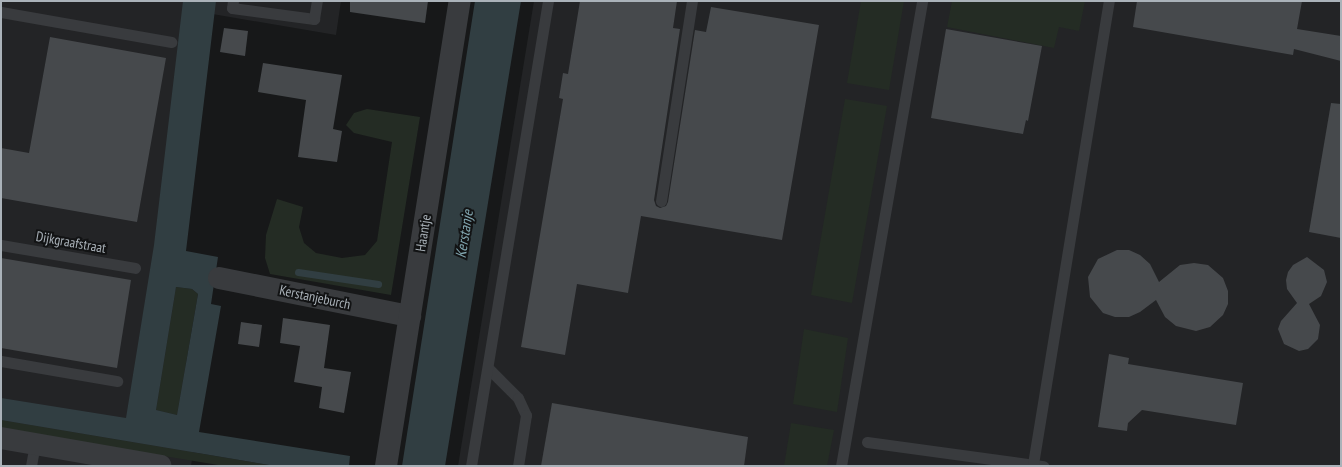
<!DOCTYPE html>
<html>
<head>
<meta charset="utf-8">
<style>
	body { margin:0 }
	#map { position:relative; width:1342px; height:467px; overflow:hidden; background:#171819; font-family:"PT Sans Narrow",sans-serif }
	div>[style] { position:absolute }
	.built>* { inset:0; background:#232426 }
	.green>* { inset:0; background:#242c24 }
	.water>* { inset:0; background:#313e42 }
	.stream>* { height:7px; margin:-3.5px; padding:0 3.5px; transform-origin:3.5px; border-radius:3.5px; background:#313e42 }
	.building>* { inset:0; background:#46494c }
	.lane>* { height:11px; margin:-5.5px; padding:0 5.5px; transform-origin:5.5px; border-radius:5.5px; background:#393b3e }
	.street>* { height:22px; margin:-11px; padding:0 11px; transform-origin:11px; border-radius:11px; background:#393b3e }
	span { translate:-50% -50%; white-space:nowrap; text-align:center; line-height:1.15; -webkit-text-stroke:4px #121314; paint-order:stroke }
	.street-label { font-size:14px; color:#aab2b9 }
	.water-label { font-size:15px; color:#83a8b2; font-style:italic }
	.frame { position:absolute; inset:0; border:2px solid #aab2b9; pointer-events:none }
</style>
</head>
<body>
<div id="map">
	<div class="built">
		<div style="clip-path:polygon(1px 1px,341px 1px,336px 35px,195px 11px,169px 236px,195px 440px,191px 466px,1px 466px)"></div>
		<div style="clip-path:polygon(534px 1px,1341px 1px,1341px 466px,458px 466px)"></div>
	</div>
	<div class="green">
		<div style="clip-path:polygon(861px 1px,904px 1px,889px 90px,847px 83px)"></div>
		<div style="clip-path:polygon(952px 1px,1085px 1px,1079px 31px,1059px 27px,1054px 48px,947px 27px)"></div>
		<div style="clip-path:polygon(845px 99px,887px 106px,852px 303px,811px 295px)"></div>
		<div style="clip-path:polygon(367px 109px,420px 117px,391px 295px,270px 274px,265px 258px,266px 235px,277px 199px,303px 207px,299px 227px,304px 243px,316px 253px,342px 258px,365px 255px,377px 241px,392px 142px,354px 133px,346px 125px,354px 113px)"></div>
		<div style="clip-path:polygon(176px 287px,192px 289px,198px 294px,177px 415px,156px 410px)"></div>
		<div style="clip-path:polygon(804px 329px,848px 338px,837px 412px,793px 404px)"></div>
		<div style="clip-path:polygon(1px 420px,275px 466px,224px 466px,1px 429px)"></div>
		<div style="clip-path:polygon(791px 423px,834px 430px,827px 466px,784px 466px)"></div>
	</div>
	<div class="water">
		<div style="clip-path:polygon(evenodd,183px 1px,216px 1px,186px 251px,218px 257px,211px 304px,221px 306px,199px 432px,350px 456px,349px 466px,275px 466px,1px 420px,1px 398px,126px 418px,154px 245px,183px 1px,176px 287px,192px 289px,198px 294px,177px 415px,156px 410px,176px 287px)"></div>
		<div style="clip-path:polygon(475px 1px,521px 1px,445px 466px,402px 466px)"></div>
	</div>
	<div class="stream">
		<div style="left:298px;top:272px;width:81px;rotate:8.5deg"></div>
	</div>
	<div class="building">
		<div style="clip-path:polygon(350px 1px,428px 1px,425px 23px,350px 12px)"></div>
		<div style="clip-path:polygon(580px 1px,677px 1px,673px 28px,680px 29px,654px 200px,656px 206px,660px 208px,666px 206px,668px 202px,695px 30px,706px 32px,711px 7px,819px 25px,782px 240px,641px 216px,628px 293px,577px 284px,565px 355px,521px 347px,563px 99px,559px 98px,563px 73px,568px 74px)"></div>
		<div style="clip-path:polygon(1137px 1px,1302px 1px,1297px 29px,1341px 36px,1341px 61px,1294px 49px,1293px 55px,1133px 27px)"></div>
		<div style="clip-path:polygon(224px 28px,248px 31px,245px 56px,220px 52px)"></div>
		<div style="clip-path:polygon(946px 29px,1042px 46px,1028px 121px,1026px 120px,1023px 134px,931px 118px)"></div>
		<div style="clip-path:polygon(50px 37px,166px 58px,137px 222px,1px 198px,1px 148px,29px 153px)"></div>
		<div style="clip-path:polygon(263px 63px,342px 75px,333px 129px,342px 131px,337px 162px,298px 157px,306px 100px,258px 92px)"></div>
		<div style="clip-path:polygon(1331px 103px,1341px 104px,1341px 238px,1309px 232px)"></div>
		<div style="clip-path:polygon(1117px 250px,1129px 250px,1140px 255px,1150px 264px,1159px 282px,1180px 265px,1194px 263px,1208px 265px,1223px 278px,1228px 291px,1228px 304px,1223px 315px,1210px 327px,1196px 331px,1176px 326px,1165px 317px,1156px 300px,1140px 312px,1129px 317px,1115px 317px,1103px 313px,1090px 297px,1088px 277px,1098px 259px)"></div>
		<div style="clip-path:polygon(1307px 257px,1324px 270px,1327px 282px,1321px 296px,1309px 304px,1320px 325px,1318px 339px,1308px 349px,1299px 351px,1284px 344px,1278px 329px,1281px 321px,1297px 303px,1287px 289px,1286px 280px,1288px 272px,1293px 265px)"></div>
		<div style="clip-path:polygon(1px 258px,131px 280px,117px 368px,1px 348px)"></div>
		<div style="clip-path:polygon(283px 318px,330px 325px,324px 368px,351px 372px,344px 413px,319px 408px,322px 387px,294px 382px,300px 346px,280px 343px)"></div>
		<div style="clip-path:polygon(241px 322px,262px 325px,259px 347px,238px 344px)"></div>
		<div style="clip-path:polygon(1109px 354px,1129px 358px,1128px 364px,1243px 383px,1236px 425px,1142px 410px,1128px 423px,1127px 431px,1098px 427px)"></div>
		<div style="clip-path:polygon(552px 403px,748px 437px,744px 466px,541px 466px)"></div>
	</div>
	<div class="lane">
		<div style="left:233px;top:1px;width:7px;rotate:98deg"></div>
		<div style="left:232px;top:8px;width:83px;rotate:7.6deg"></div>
		<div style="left:314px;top:19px;width:18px;rotate:-81deg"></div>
		<div style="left:1px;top:12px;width:173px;rotate:10deg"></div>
		<div style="left:661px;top:201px;width:202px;rotate:-81.2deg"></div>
		<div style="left:1px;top:245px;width:136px;rotate:9.7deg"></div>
		<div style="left:1px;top:361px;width:118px;rotate:9.8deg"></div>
		<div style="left:488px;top:368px;width:42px;rotate:45deg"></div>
		<div style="left:518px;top:398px;width:19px;rotate:65deg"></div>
		<div style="left:526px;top:415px;width:52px;rotate:98.9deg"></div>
		<div style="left:867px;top:442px;width:178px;rotate:7.8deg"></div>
		<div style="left:1033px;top:464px;width:469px;rotate:-80.7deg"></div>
		<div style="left:31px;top:466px;width:23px;rotate:-80deg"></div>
		<div style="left:471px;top:466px;width:471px;rotate:-80.6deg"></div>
		<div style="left:841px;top:466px;width:472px;rotate:-80.1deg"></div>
	</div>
	<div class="street">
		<div style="left:219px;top:278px;width:195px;rotate:11.3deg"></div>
		<div style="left:1px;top:438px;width:162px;rotate:9.9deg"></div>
		<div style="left:386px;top:466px;width:471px;rotate:-81deg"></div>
	</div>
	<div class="street-label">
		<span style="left:423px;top:233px;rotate:-81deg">Haantje</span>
		<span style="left:71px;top:242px;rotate:10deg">Dijkgraafstraat</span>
		<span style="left:315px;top:297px;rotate:12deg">Kerstanjeburch</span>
	</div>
	<div class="water-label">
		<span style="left:464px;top:234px;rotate:-81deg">Kerstanje</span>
	</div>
	<div class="frame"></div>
</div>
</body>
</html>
